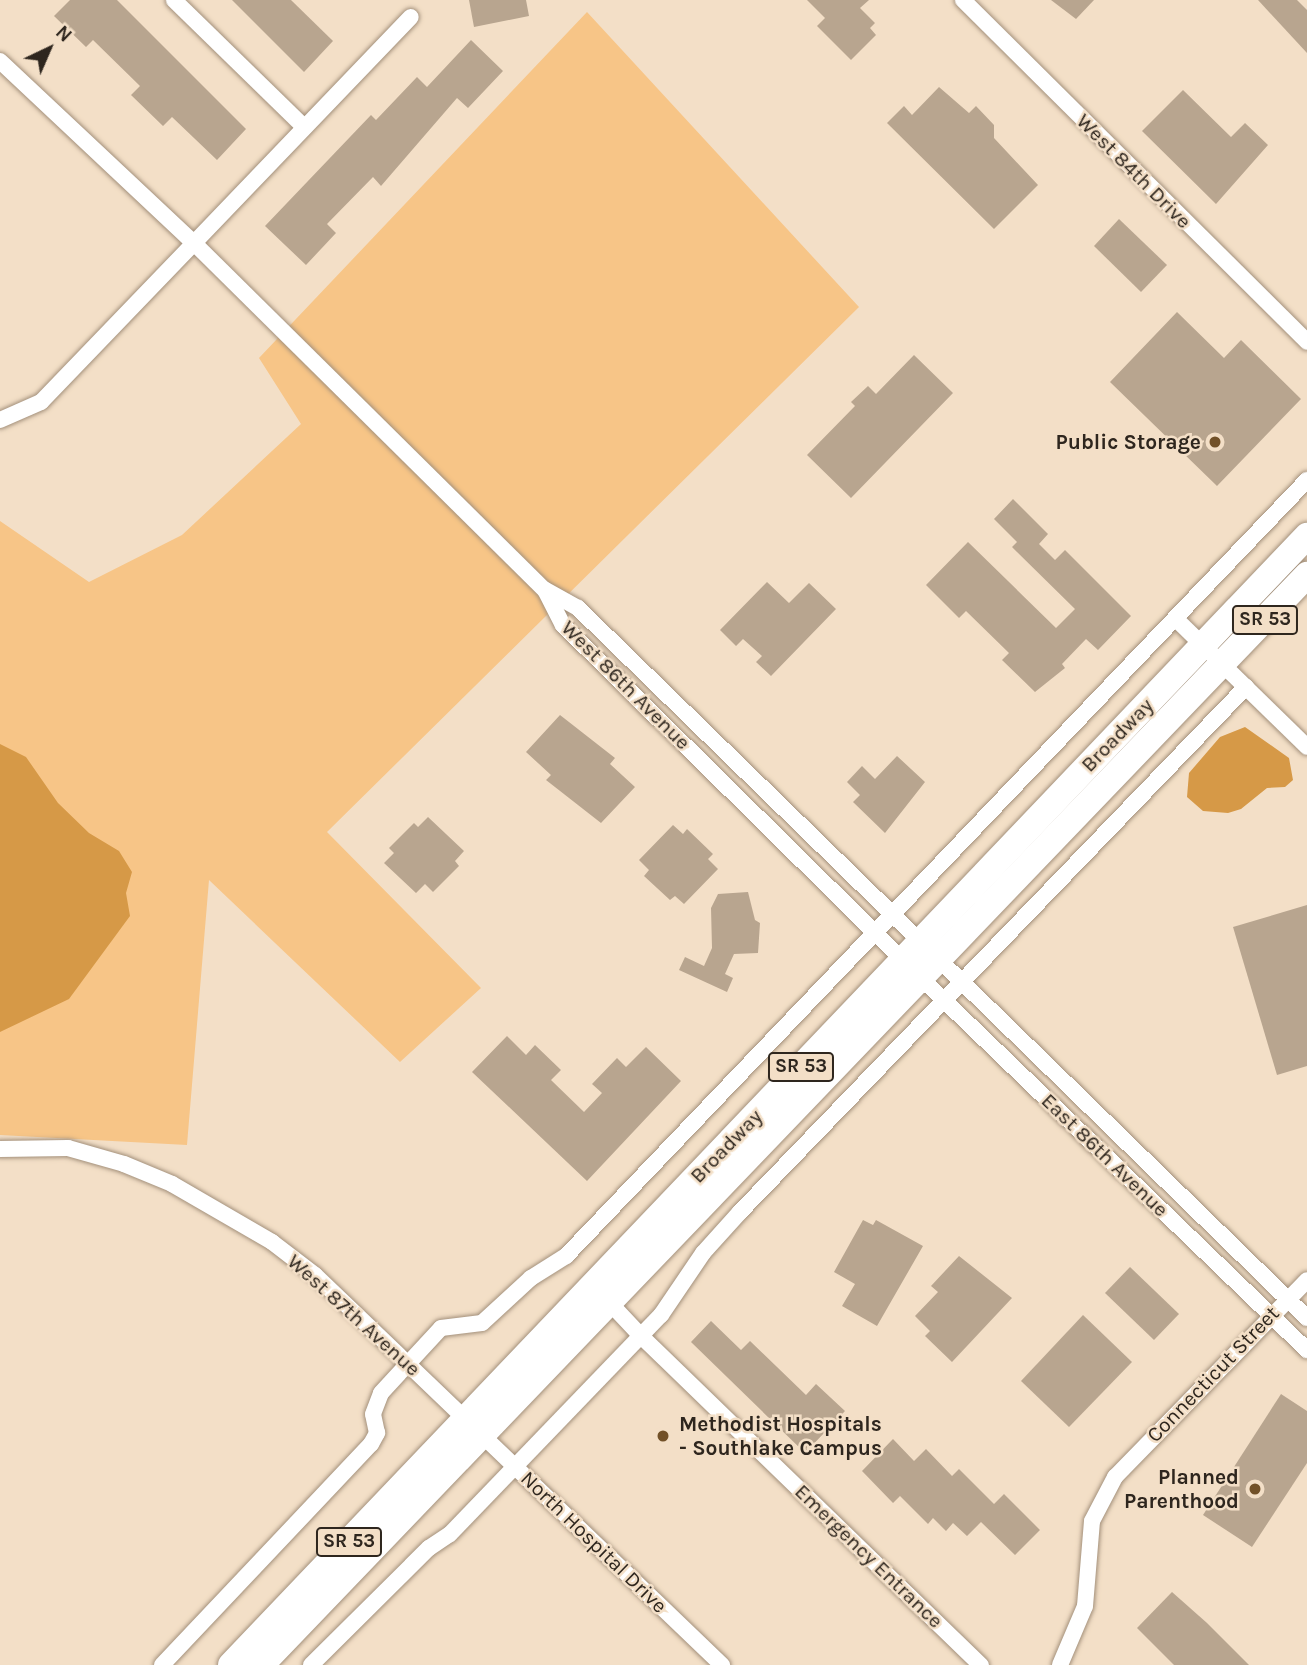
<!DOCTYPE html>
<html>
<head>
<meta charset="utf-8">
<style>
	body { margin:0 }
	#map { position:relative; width:1307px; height:1665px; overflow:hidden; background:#f3dfc7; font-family:Karla,sans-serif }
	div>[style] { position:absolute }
	.green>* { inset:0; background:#f7c587 }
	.water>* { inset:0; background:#d69947 }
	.building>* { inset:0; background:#b8a58f }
	.roads { filter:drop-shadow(0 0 2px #a3907b) drop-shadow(0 0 2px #a3907b) }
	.minor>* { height:16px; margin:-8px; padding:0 8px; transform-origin:8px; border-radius:8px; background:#fff }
	.primary>* { height:26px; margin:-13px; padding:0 13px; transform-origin:13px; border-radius:13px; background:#fff }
	.dots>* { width:19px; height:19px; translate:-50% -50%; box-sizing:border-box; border:4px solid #f3dfc7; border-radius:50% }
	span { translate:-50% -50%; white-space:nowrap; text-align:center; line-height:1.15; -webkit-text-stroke:5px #f3dfc7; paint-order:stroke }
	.shield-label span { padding:2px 5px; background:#f3dfc7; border:2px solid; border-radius:5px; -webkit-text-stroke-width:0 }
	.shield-label { font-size:19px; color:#2e261e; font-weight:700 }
	.street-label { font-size:21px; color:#2e261e }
	.poi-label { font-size:21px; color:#2e261e; font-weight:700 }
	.right { translate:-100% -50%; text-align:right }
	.left { translate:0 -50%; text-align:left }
	.north { position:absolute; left:14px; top:14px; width:70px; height:70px; -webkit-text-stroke:5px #f3dfc7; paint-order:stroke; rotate:44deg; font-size:19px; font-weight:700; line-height:28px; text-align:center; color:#2e261e }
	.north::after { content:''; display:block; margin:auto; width:24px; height:32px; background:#2e261e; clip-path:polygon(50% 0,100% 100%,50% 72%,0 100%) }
</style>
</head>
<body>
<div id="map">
	<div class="green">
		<div style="clip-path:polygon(587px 12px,859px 307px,327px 832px,481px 988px,400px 1062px,209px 880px,187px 1145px,0 1135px,0 521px,89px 582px,182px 535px,301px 424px,259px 358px)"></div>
	</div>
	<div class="water">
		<div style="clip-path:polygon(1245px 727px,1289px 758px,1293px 780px,1285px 787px,1267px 788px,1241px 809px,1228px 813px,1203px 811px,1187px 797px,1189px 773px,1220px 737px)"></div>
		<div style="clip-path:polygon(0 744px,26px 757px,58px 803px,89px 833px,119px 851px,132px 872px,126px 893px,130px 916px,69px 999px,0 1032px)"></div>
	</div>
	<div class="building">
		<div style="clip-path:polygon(70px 0,117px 0,246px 129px,217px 160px,172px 117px,163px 126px,131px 95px,140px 86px,93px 40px,86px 47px,54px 16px)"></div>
		<div style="clip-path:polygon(232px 0,291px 0,333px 41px,304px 72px)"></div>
		<div style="clip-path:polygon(469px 0,526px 0,529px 16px,474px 27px)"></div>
		<div style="clip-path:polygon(807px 0,869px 0,860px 8px,875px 23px,870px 28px,876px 35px,851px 60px,817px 26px,825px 18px)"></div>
		<div style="clip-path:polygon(1051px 0,1094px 0,1076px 19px)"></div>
		<div style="clip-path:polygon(1258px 0,1297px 0,1307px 10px,1307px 53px)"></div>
		<div style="clip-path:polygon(471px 40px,503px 71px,468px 108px,457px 98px,381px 186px,373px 177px,327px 224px,336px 233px,306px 265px,265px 226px,371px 115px,376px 120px,417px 77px,427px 87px)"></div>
		<div style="clip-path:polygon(939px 87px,969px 113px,976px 106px,994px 125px,994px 138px,1038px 185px,994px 229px,887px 123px,904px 106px,912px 115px)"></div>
		<div style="clip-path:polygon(1183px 90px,1231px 137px,1245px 123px,1268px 145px,1216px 204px,1142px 131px)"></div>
		<div style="clip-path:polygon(1119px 219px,1167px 265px,1141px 292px,1094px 246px)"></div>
		<div style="clip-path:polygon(1177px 312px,1224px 358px,1241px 340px,1301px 399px,1217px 486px,1110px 382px)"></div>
		<div style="clip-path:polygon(914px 355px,953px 393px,851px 498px,807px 455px,855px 406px,851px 402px,868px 386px,876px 394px)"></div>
		<div style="clip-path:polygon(1013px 499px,1048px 534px,1039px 544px,1055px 560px,1065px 550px,1131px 616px,1098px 650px,1086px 639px,1062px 664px,1065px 668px,1035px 692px,1002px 660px,1009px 653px,966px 611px,959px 618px,926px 585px,968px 542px,1056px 628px,1075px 609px,1012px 547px,1017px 542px,994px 519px)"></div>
		<div style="clip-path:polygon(767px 582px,789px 603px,809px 583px,836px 609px,771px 676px,756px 662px,762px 656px,743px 639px,736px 646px,720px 630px)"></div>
		<div style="clip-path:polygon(560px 715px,615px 758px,610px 764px,635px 787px,601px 823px,546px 780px,551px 775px,526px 752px)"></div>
		<div style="clip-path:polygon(897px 756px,925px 782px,885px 833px,853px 802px,860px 795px,847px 782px,862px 766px,875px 779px)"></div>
		<div style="clip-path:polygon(428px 817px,464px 851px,455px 861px,459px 866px,433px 892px,425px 884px,416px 893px,384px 863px,394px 853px,389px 848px,414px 823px,418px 827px)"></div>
		<div style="clip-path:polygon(673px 825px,683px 834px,687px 829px,713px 854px,708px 859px,718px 869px,684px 904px,675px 896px,670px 900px,644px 876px,649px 870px,639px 860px)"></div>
		<div style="clip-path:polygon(748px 892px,755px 920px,760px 923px,758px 953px,734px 954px,725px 974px,733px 978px,727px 992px,679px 970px,685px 957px,704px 966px,712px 948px,711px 908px,718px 894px)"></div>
		<div style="clip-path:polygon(1307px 905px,1307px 1066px,1277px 1075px,1233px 927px)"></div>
		<div style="clip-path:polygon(507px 1036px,526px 1055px,535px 1045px,561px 1070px,551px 1080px,584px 1112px,602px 1093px,592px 1084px,617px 1058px,626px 1067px,646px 1047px,681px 1081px,587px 1181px,472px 1072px)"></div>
		<div style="clip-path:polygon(863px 1220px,873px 1225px,876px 1220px,923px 1246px,877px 1326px,842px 1306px,855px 1284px,834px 1272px)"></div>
		<div style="clip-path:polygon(959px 1256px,1012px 1298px,952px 1362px,925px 1336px,930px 1331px,915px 1316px,938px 1292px,931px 1286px)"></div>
		<div style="clip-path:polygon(1130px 1267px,1179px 1314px,1154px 1340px,1105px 1293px)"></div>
		<div style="clip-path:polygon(1083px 1315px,1132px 1362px,1069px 1427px,1021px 1381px)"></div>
		<div style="clip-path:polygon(711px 1321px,741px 1350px,750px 1341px,806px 1395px,816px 1384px,845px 1411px,805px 1453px,691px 1342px)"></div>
		<div style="clip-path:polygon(1281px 1394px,1307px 1411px,1307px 1463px,1252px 1547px,1203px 1515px)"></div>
		<div style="clip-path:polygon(893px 1439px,914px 1461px,926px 1449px,952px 1476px,959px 1469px,994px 1504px,1004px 1494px,1040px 1530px,1015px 1555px,981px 1522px,967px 1536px,953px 1523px,946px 1531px,933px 1518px,928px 1524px,900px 1496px,893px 1503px,862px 1471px)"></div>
		<div style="clip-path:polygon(1172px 1592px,1207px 1623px,1249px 1665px,1174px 1665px,1137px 1628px)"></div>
	</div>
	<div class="roads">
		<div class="minor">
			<div style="left:174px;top:0;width:182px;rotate:44.3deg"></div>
			<div style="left:963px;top:0;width:485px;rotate:44.8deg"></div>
			<div style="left:0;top:61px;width:266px;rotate:43.2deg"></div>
			<div style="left:194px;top:243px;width:313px;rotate:-46.2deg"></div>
			<div style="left:0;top:420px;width:45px;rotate:-23.7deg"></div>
			<div style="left:41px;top:402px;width:221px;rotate:-46.1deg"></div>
			<div style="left:194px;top:243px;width:494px;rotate:44.7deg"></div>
			<div style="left:1176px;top:619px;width:183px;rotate:44.3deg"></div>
			<div style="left:0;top:1149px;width:68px;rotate:-0.8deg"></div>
			<div style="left:68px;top:1148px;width:58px;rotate:15.9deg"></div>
			<div style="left:124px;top:1164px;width:52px;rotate:22.6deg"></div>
			<div style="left:172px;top:1184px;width:116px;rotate:30.1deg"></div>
			<div style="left:272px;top:1242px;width:54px;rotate:37.5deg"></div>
			<div style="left:315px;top:1275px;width:564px;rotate:43.78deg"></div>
			<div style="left:609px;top:1296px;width:6px;rotate:90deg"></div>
			<div style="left:609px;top:1302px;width:45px;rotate:46.8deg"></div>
			<div style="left:640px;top:1335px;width:475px;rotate:44.1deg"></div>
			<div style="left:1307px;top:1318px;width:1018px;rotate:-135.76deg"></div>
			<div style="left:578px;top:608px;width:38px;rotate:-151deg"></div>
			<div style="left:545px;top:590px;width:39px;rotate:63deg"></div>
			<div style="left:563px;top:625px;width:504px;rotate:44.6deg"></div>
			<div style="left:922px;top:979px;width:535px;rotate:43.94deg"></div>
			<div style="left:162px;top:1665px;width:304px;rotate:-46.6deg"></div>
			<div style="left:371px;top:1444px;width:13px;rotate:-61deg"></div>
			<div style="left:377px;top:1433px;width:19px;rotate:-102deg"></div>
			<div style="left:373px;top:1414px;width:22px;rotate:-69deg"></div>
			<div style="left:381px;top:1393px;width:88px;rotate:-47.3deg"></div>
			<div style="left:441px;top:1328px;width:41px;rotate:-7deg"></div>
			<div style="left:482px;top:1323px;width:67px;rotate:-42.6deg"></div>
			<div style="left:531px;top:1278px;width:41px;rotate:-32.2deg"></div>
			<div style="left:566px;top:1256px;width:1073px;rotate:-46.32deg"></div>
			<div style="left:311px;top:1665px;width:166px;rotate:-44.8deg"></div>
			<div style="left:429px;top:1548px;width:25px;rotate:-34deg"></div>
			<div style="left:450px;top:1534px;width:304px;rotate:-46.1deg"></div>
			<div style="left:661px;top:1315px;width:75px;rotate:-55.9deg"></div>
			<div style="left:703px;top:1253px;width:55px;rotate:-47.9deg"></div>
			<div style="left:740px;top:1212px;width:729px;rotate:-46.06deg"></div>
			<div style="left:1060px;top:1665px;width:64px;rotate:-67deg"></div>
			<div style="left:1085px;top:1606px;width:85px;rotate:-85.3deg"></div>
			<div style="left:1092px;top:1521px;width:50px;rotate:-62.4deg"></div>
			<div style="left:1115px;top:1477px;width:275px;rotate:-45.7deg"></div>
		</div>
		<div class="primary">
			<div style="left:231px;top:1665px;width:1560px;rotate:-46.38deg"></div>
			<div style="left:261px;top:1665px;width:1511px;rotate:-46.18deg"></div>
		</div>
	</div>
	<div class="dots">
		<div style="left:1215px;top:442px;background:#725128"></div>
		<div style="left:663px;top:1436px;background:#725128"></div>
		<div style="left:1255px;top:1489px;background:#725128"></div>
	</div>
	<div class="shield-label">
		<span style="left:1265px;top:620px">SR 53</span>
		<span style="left:801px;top:1067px">SR 53</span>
		<span style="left:349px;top:1542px">SR 53</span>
	</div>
	<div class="street-label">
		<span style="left:1134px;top:171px;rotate:45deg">West 84th Drive</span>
		<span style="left:626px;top:685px;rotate:45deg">West 86th Avenue</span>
		<span style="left:1117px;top:735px;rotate:-46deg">Broadway</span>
		<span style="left:726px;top:1146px;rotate:-46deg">Broadway</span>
		<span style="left:1105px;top:1155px;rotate:44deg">East 86th Avenue</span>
		<span style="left:354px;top:1315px;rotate:42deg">West 87th Avenue</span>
		<span style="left:1213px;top:1374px;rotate:-46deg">Connecticut Street</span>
		<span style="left:594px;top:1542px;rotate:44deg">North Hospital Drive</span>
		<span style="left:869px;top:1556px;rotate:44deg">Emergency Entrance</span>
	</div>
	<div class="poi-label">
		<span class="right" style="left:1201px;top:442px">Public Storage</span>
		<span class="left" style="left:679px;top:1436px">Methodist Hospitals<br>- Southlake Campus</span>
		<span class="right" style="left:1239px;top:1489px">Planned<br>Parenthood</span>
	</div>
	<div class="north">N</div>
</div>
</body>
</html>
